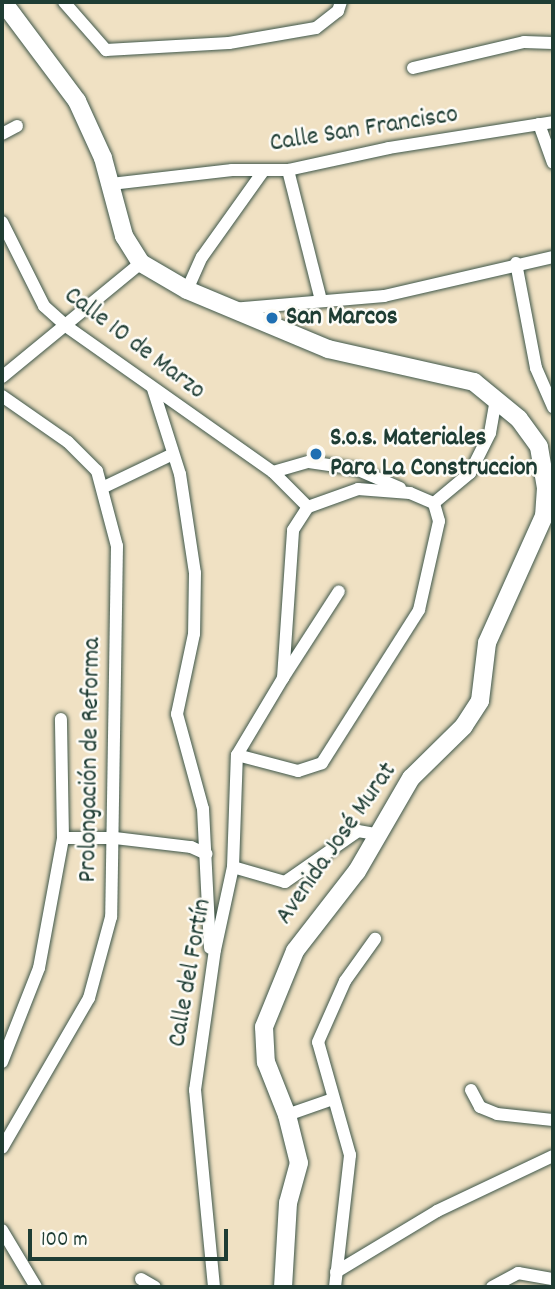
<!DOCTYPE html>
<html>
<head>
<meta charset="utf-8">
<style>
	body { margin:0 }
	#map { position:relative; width:555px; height:1289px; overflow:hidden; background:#f0e1c3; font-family:Dekko,sans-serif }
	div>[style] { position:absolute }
	.roads { filter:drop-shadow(0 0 2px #3e5649) drop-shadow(0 0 2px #3e5649) }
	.street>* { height:12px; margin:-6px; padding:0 6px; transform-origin:6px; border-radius:6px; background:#fff }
	.secondary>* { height:18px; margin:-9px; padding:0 9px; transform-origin:9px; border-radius:9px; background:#fff }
	.dots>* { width:19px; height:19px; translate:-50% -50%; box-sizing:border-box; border:4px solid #fdfcf7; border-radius:50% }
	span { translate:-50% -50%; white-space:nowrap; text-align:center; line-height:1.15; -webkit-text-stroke:5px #fdfcf7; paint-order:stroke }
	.street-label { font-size:26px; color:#1f3d34 }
	.poi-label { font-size:26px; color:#1f3d34; font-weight:700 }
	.left { translate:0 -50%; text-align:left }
	.frame { position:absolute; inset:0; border:4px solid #1f3d34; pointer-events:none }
	.scale { position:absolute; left:28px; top:1229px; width:200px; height:32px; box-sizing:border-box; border:4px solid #1f3d34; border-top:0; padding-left:9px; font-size:21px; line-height:24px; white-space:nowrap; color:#1f3d34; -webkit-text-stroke:5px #fdfcf7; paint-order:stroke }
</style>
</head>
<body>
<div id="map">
	<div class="roads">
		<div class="street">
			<div style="left:64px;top:2px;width:64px;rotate:48.8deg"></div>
			<div style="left:106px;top:50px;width:123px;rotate:-3.3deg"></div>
			<div style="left:229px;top:43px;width:88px;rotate:-9.8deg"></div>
			<div style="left:316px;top:28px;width:28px;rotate:-38deg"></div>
			<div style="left:338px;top:11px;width:9px;rotate:-72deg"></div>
			<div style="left:413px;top:68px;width:114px;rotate:-13.2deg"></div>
			<div style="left:524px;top:42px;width:29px;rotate:2deg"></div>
			<div style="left:539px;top:124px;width:41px;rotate:70.3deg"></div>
			<div style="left:2px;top:134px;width:17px;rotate:-28deg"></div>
			<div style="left:288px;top:170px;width:134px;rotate:75.8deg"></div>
			<div style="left:111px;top:184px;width:122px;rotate:-6.6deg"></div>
			<div style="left:232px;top:170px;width:56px"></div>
			<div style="left:288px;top:170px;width:103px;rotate:-12.3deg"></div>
			<div style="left:389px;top:148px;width:166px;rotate:-9deg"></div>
			<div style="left:2px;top:222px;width:94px;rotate:63.4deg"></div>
			<div style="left:44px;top:306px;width:30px;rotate:42deg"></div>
			<div style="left:66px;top:326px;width:253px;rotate:35.2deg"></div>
			<div style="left:273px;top:472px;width:49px;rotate:45deg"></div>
			<div style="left:308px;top:507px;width:53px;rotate:-19.8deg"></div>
			<div style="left:358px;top:489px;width:52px;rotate:4.4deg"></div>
			<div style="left:410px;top:493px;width:26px;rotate:23deg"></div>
			<div style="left:516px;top:263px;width:107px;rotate:79.2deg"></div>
			<div style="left:536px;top:368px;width:43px;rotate:66.4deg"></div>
			<div style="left:187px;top:290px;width:36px;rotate:-66deg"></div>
			<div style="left:202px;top:257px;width:107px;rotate:-54.5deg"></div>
			<div style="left:232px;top:309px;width:153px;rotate:-4.9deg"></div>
			<div style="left:384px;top:296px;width:173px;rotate:-13deg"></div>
			<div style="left:2px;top:377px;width:180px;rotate:-39.4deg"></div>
			<div style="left:153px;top:389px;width:89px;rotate:72.4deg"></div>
			<div style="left:180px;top:474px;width:100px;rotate:81.4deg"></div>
			<div style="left:195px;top:573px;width:61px;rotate:90.9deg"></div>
			<div style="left:194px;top:634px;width:82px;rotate:102deg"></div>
			<div style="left:177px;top:714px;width:98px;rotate:74.7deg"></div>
			<div style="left:203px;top:809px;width:139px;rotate:87.1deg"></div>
			<div style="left:2px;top:396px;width:80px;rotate:34.9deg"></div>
			<div style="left:68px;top:442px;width:41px;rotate:45deg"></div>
			<div style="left:97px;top:471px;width:78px;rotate:75.1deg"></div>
			<div style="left:117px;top:546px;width:371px;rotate:90.9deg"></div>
			<div style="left:111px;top:917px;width:84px;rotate:105.2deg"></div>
			<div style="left:89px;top:998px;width:173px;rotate:120.1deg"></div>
			<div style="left:273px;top:472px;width:37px;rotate:-16deg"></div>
			<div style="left:309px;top:462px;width:48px;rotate:8.5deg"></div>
			<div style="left:356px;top:469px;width:48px;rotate:23.4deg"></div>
			<div style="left:104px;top:487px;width:76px;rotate:-25.6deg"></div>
			<div style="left:434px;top:503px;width:47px;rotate:-39.8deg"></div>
			<div style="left:470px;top:473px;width:45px;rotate:-63.4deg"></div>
			<div style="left:490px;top:433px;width:34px;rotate:-80deg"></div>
			<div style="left:283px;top:678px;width:103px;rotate:-57.2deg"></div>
			<div style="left:237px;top:755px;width:63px;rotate:14.7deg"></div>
			<div style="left:298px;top:771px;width:25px;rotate:-18deg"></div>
			<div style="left:322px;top:763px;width:181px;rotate:-57.6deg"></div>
			<div style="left:419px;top:610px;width:91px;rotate:-77.3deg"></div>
			<div style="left:439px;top:521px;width:19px;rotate:-106deg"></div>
			<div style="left:63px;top:838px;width:52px"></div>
			<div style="left:115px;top:838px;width:77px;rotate:6.8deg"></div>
			<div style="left:191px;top:847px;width:17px;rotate:24deg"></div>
			<div style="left:233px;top:867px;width:54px;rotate:16.1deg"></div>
			<div style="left:285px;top:882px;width:89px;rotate:-34.9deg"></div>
			<div style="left:358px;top:831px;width:17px;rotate:10deg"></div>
			<div style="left:2px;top:1062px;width:101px;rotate:-68.5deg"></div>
			<div style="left:39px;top:968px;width:132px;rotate:-79.5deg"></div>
			<div style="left:63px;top:838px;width:119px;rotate:-91deg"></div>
			<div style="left:471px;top:1090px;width:19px;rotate:62deg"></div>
			<div style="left:480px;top:1107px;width:18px;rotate:22deg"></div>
			<div style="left:497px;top:1114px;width:56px;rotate:6.1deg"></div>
			<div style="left:287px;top:1115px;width:49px;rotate:-19.2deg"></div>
			<div style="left:2px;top:1230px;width:66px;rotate:59.2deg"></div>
			<div style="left:336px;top:1272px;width:118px;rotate:-31.1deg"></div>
			<div style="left:437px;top:1211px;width:128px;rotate:-25.4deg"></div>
			<div style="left:141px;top:1279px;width:16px;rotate:30deg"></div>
			<div style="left:214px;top:1287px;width:198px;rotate:-95.5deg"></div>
			<div style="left:195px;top:1090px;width:141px;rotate:-81.9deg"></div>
			<div style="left:215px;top:950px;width:85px;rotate:-77.8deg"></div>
			<div style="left:233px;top:867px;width:112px;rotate:-88deg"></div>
			<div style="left:237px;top:755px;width:90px;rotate:-59.1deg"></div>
			<div style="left:283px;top:678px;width:148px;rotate:-86.1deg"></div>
			<div style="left:293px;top:530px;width:27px;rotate:-57deg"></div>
			<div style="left:335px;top:1287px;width:133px;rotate:-83.5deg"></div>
			<div style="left:350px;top:1155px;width:117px;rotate:-105.8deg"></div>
			<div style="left:318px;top:1042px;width:67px;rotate:-66.1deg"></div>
			<div style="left:345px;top:981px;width:52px;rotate:-54.5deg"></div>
			<div style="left:492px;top:1287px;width:30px;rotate:-28deg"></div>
			<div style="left:518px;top:1273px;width:36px;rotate:10deg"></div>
		</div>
		<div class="secondary">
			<div style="left:3px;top:2px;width:124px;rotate:53.2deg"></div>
			<div style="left:77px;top:101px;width:63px;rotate:65.5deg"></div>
			<div style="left:103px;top:158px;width:81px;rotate:74.9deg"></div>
			<div style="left:124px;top:236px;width:32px;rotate:58deg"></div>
			<div style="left:141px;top:263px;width:53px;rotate:30.4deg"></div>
			<div style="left:187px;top:290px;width:153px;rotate:22.7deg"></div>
			<div style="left:328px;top:349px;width:150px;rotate:12.7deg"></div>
			<div style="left:474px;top:382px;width:58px;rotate:39.4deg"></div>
			<div style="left:519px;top:419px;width:34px;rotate:54deg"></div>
			<div style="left:539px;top:447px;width:42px;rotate:80.3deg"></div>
			<div style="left:546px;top:488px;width:28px;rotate:94deg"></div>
			<div style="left:544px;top:516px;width:139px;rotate:114.2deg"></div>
			<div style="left:487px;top:643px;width:58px;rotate:96.9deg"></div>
			<div style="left:480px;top:701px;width:30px;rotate:123deg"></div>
			<div style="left:464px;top:726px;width:74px;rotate:135.5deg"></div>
			<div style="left:411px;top:778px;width:108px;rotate:120.1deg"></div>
			<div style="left:357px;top:871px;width:101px;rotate:127.8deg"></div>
			<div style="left:295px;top:951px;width:82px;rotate:112.2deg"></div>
			<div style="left:264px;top:1027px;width:35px;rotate:87deg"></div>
			<div style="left:266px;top:1062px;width:57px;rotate:68.4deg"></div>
			<div style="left:287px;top:1115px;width:49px;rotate:76deg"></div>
			<div style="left:299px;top:1163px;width:41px;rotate:105.4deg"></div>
			<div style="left:288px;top:1203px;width:84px;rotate:93.4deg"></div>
		</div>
	</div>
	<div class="dots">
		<div style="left:272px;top:318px;background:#1f6fb2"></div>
		<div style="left:316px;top:454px;background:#1f6fb2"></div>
	</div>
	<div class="street-label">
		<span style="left:364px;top:130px;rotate:-9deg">Calle San Francisco</span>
		<span style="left:134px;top:344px;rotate:37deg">Calle 10 de Marzo</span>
		<span style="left:91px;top:760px;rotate:-89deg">Prolongación de Reforma</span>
		<span style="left:337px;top:844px;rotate:-55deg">Avenida José Murat</span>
		<span style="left:191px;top:973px;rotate:-80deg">Calle del Fortín</span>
	</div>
	<div class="poi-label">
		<span class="left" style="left:286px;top:318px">San Marcos</span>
		<span class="left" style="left:330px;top:454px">S.o.s. Materiales<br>Para La Construccion</span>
	</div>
	<div class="frame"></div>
	<div class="scale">100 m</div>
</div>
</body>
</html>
